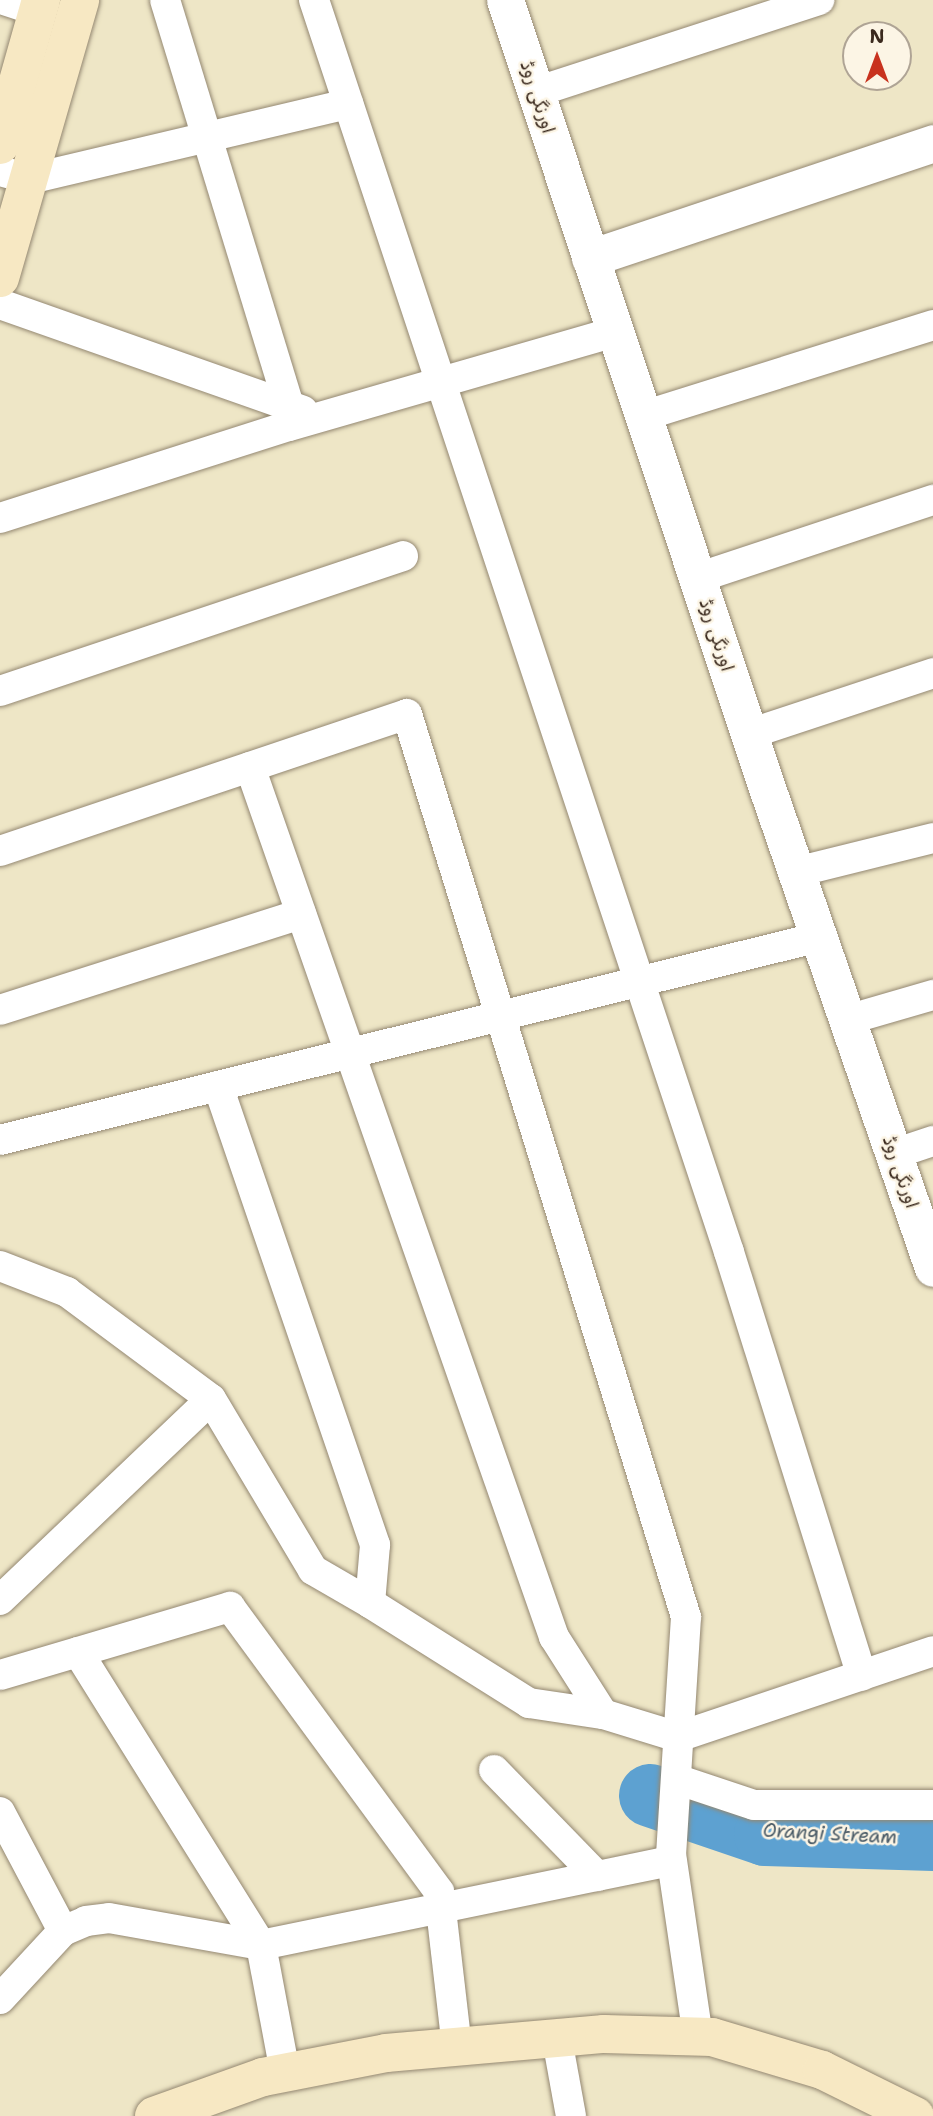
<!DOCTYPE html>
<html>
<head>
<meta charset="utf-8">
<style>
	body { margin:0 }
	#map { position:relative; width:933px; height:2116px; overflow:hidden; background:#eee6c6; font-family:"Shantell Sans","Playpen Sans Arabic",sans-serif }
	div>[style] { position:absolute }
	.river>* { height:63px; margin:-31.5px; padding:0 31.5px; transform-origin:31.5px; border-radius:31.5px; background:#5da1d1 }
	.roads { filter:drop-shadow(0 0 2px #948872) drop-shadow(0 0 2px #948872) }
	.minor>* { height:30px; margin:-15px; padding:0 15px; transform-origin:15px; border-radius:15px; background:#fff }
	.tertiary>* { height:37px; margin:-18.5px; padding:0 18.5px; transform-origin:18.5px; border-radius:18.5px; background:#fff }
	.secondary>* { height:38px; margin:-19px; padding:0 19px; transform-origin:19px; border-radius:19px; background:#f7e8c3 }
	span { translate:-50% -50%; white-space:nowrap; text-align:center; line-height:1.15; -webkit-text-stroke:5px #fcf5e5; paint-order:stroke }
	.street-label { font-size:18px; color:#3b2a1e }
	.water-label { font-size:19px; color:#495a66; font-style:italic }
	.north { position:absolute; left:842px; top:21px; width:70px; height:70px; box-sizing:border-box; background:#fcf5e5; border:2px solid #afa495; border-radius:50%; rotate:0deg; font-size:19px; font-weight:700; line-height:28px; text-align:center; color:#3b2a1e }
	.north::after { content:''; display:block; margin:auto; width:24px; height:32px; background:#c8321e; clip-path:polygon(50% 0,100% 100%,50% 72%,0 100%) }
</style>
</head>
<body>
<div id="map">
	<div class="river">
		<div style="left:650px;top:1795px;width:121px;rotate:18.7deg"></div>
		<div style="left:765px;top:1834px;width:168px;rotate:1.7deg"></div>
	</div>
	<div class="roads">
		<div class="minor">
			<div style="left:4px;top:0;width:36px;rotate:18deg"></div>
			<div style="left:165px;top:0;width:425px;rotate:73deg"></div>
			<div style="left:314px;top:0;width:1319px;rotate:71.66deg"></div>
			<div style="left:729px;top:1252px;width:444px;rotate:72.6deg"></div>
			<div style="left:536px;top:92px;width:298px;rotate:-18deg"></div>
			<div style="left:0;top:171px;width:31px;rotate:15deg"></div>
			<div style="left:30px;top:179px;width:327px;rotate:-13.3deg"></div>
			<div style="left:0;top:304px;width:321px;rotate:19.4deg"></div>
			<div style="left:643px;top:416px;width:304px;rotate:-17.4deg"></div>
			<div style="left:0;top:518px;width:303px;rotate:-17.7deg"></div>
			<div style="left:289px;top:426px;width:339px;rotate:-16.1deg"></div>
			<div style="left:697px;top:578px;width:249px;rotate:-18.3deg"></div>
			<div style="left:0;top:691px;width:425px;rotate:-18.5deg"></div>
			<div style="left:749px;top:734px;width:194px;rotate:-18.3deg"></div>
			<div style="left:250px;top:767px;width:922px;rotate:70.74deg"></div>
			<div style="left:554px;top:1637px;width:91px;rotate:57.5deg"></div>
			<div style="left:603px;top:1714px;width:78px;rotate:17deg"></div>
			<div style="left:678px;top:1737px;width:269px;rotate:-18.6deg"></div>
			<div style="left:0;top:851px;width:429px;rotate:-18.6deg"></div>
			<div style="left:407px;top:714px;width:945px;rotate:72.83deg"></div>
			<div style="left:686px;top:1617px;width:237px;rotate:93.6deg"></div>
			<div style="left:671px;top:1854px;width:184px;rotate:81.6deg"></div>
			<div style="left:796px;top:872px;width:141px;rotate:-13.9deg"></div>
			<div style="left:0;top:1010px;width:316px;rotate:-17.7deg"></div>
			<div style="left:847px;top:1020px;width:90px;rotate:-16.2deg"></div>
			<div style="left:218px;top:1086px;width:485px;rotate:71.1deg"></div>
			<div style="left:375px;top:1545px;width:58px;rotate:94.9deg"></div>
			<div style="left:370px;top:1603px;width:188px;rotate:32.2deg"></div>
			<div style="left:529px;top:1703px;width:75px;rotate:8.5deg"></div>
			<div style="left:0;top:1140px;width:844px;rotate:-13.92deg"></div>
			<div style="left:894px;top:1154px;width:41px;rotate:-18.4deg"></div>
			<div style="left:0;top:1266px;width:72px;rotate:21.2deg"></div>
			<div style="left:67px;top:1292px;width:179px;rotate:36.6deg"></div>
			<div style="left:211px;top:1399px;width:199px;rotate:59.2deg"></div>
			<div style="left:313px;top:1570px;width:66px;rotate:30.1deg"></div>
			<div style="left:0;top:1600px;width:291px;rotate:-43.6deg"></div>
			<div style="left:78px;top:1652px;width:345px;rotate:58deg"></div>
			<div style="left:261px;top:1945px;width:129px;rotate:79.3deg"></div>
			<div style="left:0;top:1675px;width:240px;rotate:-16.5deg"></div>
			<div style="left:230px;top:1607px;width:353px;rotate:53.7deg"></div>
			<div style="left:439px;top:1892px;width:156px;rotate:83.4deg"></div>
			<div style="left:494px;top:1770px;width:148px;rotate:45.8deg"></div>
			<div style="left:679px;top:1780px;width:79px;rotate:18.4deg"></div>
			<div style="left:754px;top:1805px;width:179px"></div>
			<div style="left:0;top:1812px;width:135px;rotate:62.1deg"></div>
			<div style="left:0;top:1999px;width:93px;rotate:-47.2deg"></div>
			<div style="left:63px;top:1931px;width:25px;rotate:-23deg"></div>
			<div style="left:86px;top:1921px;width:23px;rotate:-7deg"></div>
			<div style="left:109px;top:1918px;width:154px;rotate:10.1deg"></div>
			<div style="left:261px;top:1945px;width:419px;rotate:-11.6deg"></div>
			<div style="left:557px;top:2039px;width:78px;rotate:79.7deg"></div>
		</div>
		<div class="tertiary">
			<div style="left:505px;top:0;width:824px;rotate:71.61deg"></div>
			<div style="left:765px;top:782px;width:514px;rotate:70.93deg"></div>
			<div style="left:590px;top:258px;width:362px;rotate:-18.5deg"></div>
		</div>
		<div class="secondary">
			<div style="left:0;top:145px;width:151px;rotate:-74.2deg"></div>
			<div style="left:0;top:278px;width:289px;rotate:-73.9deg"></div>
			<div style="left:154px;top:2116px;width:116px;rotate:-19.7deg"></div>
			<div style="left:263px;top:2077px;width:125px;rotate:-11deg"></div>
			<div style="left:386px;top:2053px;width:219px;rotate:-5deg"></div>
			<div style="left:604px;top:2034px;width:108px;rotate:1.6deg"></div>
			<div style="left:712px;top:2037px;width:115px;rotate:16.7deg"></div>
			<div style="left:822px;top:2070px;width:104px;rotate:26.3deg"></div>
		</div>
	</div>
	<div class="street-label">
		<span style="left:537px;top:97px;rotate:72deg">اورنگی روڈ</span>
		<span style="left:716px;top:635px;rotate:72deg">اورنگی روڈ</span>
		<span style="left:900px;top:1172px;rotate:71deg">اورنگی روڈ</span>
	</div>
	<div class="water-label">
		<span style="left:830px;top:1834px;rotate:3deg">Orangi Stream</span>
	</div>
	<div class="north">N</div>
</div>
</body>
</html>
